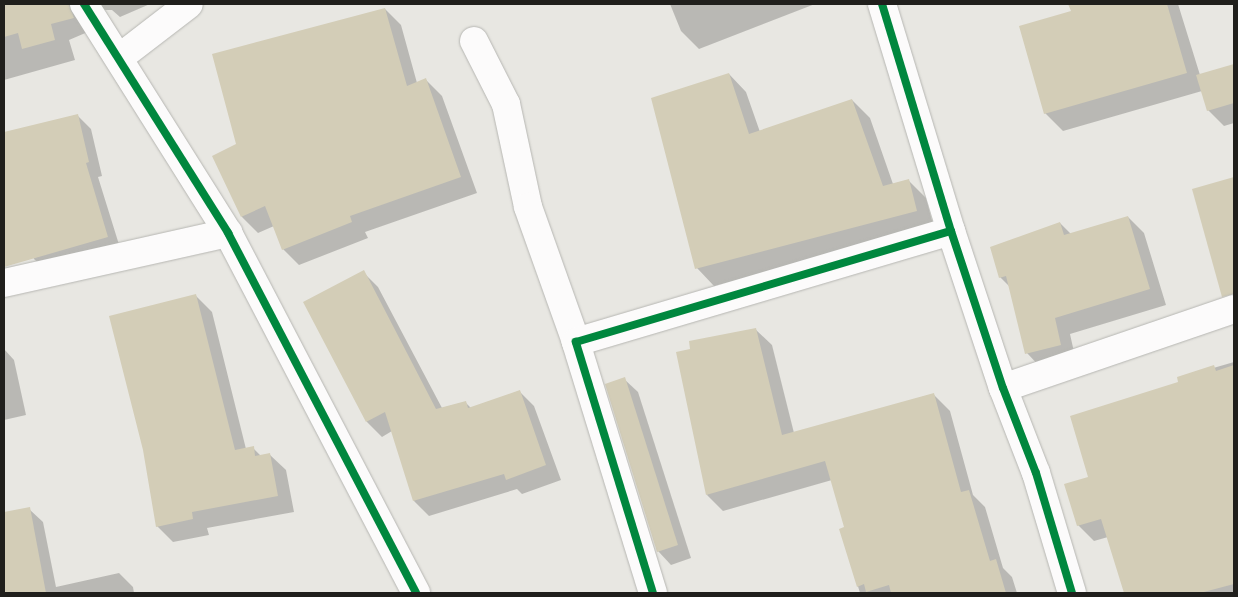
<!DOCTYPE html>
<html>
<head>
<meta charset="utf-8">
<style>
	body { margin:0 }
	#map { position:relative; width:1238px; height:597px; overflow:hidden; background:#e8e7e2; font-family:Jost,sans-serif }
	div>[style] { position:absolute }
	.shadow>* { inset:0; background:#0003 }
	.building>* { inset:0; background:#d3cdb7 }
	.roads { filter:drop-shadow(0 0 1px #b6b6b2) drop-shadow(0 0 1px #b6b6b2) }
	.minor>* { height:28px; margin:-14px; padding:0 14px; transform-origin:14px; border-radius:14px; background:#fcfbfb }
	.cycleway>* { height:8px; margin:-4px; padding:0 4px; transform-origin:4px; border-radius:4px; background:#00873e }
	span { translate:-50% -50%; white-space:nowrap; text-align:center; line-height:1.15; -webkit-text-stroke:4.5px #ebe8df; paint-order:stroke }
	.frame { position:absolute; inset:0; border:5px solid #201f1c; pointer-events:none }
</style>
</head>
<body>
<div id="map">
	<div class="shadow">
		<div style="clip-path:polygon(4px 4px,150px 4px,120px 17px,112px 10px,97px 10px,90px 31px,69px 40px,75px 60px,4px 80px)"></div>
		<div style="clip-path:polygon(670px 4px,815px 4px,699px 49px,681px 31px)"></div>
		<div style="clip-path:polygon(1071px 4px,1178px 4px,1200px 75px,1234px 65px,1234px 123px,1224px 126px,1208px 110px,1202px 91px,1063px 131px,1045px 113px,1072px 12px)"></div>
		<div style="clip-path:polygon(385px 9px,401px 25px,417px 83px,426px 80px,442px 96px,477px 193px,365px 232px,368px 238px,299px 265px,283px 249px,274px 226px,258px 233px,242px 217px,238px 144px)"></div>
		<div style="clip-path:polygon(729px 74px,746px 92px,760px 132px,852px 100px,870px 118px,893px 184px,908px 180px,926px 198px,934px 228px,714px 286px,697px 268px)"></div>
		<div style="clip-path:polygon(77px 115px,91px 129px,102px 176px,98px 177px,121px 251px,48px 272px,34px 259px,4px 153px,4px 133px)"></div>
		<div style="clip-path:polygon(1234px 179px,1234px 281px,1231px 282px,1193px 190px)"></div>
		<div style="clip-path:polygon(1128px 217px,1144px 233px,1166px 305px,1070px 334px,1076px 361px,1042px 369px,1027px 353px,1010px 287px,1000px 277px,1060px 223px,1071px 234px)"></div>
		<div style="clip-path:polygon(363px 272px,378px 287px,442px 408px,465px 402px,471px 408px,519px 391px,534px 406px,561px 480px,522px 494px,517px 489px,429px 516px,414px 501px,392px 431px,382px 437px,367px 422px)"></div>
		<div style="clip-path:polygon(196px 296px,212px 312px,246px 449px,253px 448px,261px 456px,269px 454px,286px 470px,294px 512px,207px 528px,209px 535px,173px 542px,157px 526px)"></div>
		<div style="clip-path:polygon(755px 329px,772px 345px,794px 433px,933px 394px,950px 411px,973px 495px,985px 507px,1003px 568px,1012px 577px,1017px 593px,860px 593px,841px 530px,845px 528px,832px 480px,723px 511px,707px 495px)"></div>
		<div style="clip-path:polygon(4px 349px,14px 360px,26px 415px,4px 420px)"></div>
		<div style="clip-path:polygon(1234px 362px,1234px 593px,1125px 593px,1108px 537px,1094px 541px,1078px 525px,1090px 478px,1180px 383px,1179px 378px)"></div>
		<div style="clip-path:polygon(624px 379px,638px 392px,691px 558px,671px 565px,658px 551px)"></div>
		<div style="clip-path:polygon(29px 509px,43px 522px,56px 587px,119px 573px,133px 587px,134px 593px,4px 593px,4px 513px)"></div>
	</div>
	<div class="building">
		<div style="clip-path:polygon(4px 4px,69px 4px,74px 18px,51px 24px,55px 40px,22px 49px,18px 33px,4px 37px)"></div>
		<div style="clip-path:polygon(1068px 4px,1167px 4px,1187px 73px,1044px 114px,1019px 26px,1071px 11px)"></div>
		<div style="clip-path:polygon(385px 8px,407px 86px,426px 78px,461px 177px,350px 216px,352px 222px,282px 250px,265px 206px,241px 217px,212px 156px,236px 144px,212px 54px)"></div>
		<div style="clip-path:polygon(1234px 64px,1234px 103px,1207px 111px,1196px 75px)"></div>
		<div style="clip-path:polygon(729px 73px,749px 134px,852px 99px,883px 186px,909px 179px,917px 211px,695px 269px,651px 98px)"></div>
		<div style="clip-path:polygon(78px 114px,89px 162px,86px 163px,108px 237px,4px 267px,4px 132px)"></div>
		<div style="clip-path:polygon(1234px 177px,1234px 294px,1222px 297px,1192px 189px)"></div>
		<div style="clip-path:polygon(1128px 216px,1150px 289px,1055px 318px,1061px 345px,1025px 354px,1006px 276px,999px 278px,990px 247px,1060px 222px,1064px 235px)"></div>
		<div style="clip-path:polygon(364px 270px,436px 409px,466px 401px,468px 408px,520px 390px,546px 465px,506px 480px,504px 474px,413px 501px,385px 412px,366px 422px,303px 302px)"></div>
		<div style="clip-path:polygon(196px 294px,235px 450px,254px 446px,255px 456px,270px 453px,278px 496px,192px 512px,193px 519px,156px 527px,143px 450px,109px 316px)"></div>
		<div style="clip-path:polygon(756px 328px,782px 435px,934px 393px,961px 492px,969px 490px,990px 561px,996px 559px,1006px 593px,891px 593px,889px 585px,866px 592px,864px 584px,857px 587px,839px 529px,844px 527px,825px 461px,706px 495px,676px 352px,690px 349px,689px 341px)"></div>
		<div style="clip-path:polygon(1214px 365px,1216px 371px,1234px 365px,1234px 584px,1200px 593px,1124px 593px,1101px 519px,1077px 526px,1064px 484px,1088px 477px,1070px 416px,1178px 382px,1177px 377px)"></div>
		<div style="clip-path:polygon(625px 377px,678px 545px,657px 552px,605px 384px)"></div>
		<div style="clip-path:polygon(30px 507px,46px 593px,4px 593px,4px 512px)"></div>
	</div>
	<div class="roads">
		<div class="minor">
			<div style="left:84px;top:4px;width:271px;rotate:57.8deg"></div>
			<div style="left:228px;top:233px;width:406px;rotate:62.4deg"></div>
			<div style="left:882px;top:4px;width:237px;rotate:73.1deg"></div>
			<div style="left:951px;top:231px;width:165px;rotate:71.7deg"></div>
			<div style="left:1003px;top:388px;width:91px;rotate:68.8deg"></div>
			<div style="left:1036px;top:473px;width:125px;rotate:73.3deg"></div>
			<div style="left:474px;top:41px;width:71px;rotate:63.1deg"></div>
			<div style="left:506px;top:104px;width:105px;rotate:77.9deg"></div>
			<div style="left:528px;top:207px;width:143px;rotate:70.4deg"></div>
			<div style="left:119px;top:58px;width:88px;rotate:-37.6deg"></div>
			<div style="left:4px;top:283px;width:230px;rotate:-12.6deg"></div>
			<div style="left:1003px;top:388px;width:244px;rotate:-18.9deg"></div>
			<div style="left:653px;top:593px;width:263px;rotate:-107.1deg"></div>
			<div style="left:576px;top:342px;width:391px;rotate:-16.5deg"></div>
		</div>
	</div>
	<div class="cycleway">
		<div style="left:84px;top:4px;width:271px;rotate:57.8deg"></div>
		<div style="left:228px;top:233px;width:406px;rotate:62.4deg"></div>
		<div style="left:882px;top:4px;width:237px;rotate:73.1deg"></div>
		<div style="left:951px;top:231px;width:165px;rotate:71.7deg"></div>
		<div style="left:1003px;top:388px;width:91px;rotate:68.8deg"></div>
		<div style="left:1036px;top:473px;width:125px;rotate:73.3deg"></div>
		<div style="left:653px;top:593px;width:263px;rotate:-107.1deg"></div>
		<div style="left:576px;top:342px;width:391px;rotate:-16.5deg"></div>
	</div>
	<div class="frame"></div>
</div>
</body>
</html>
